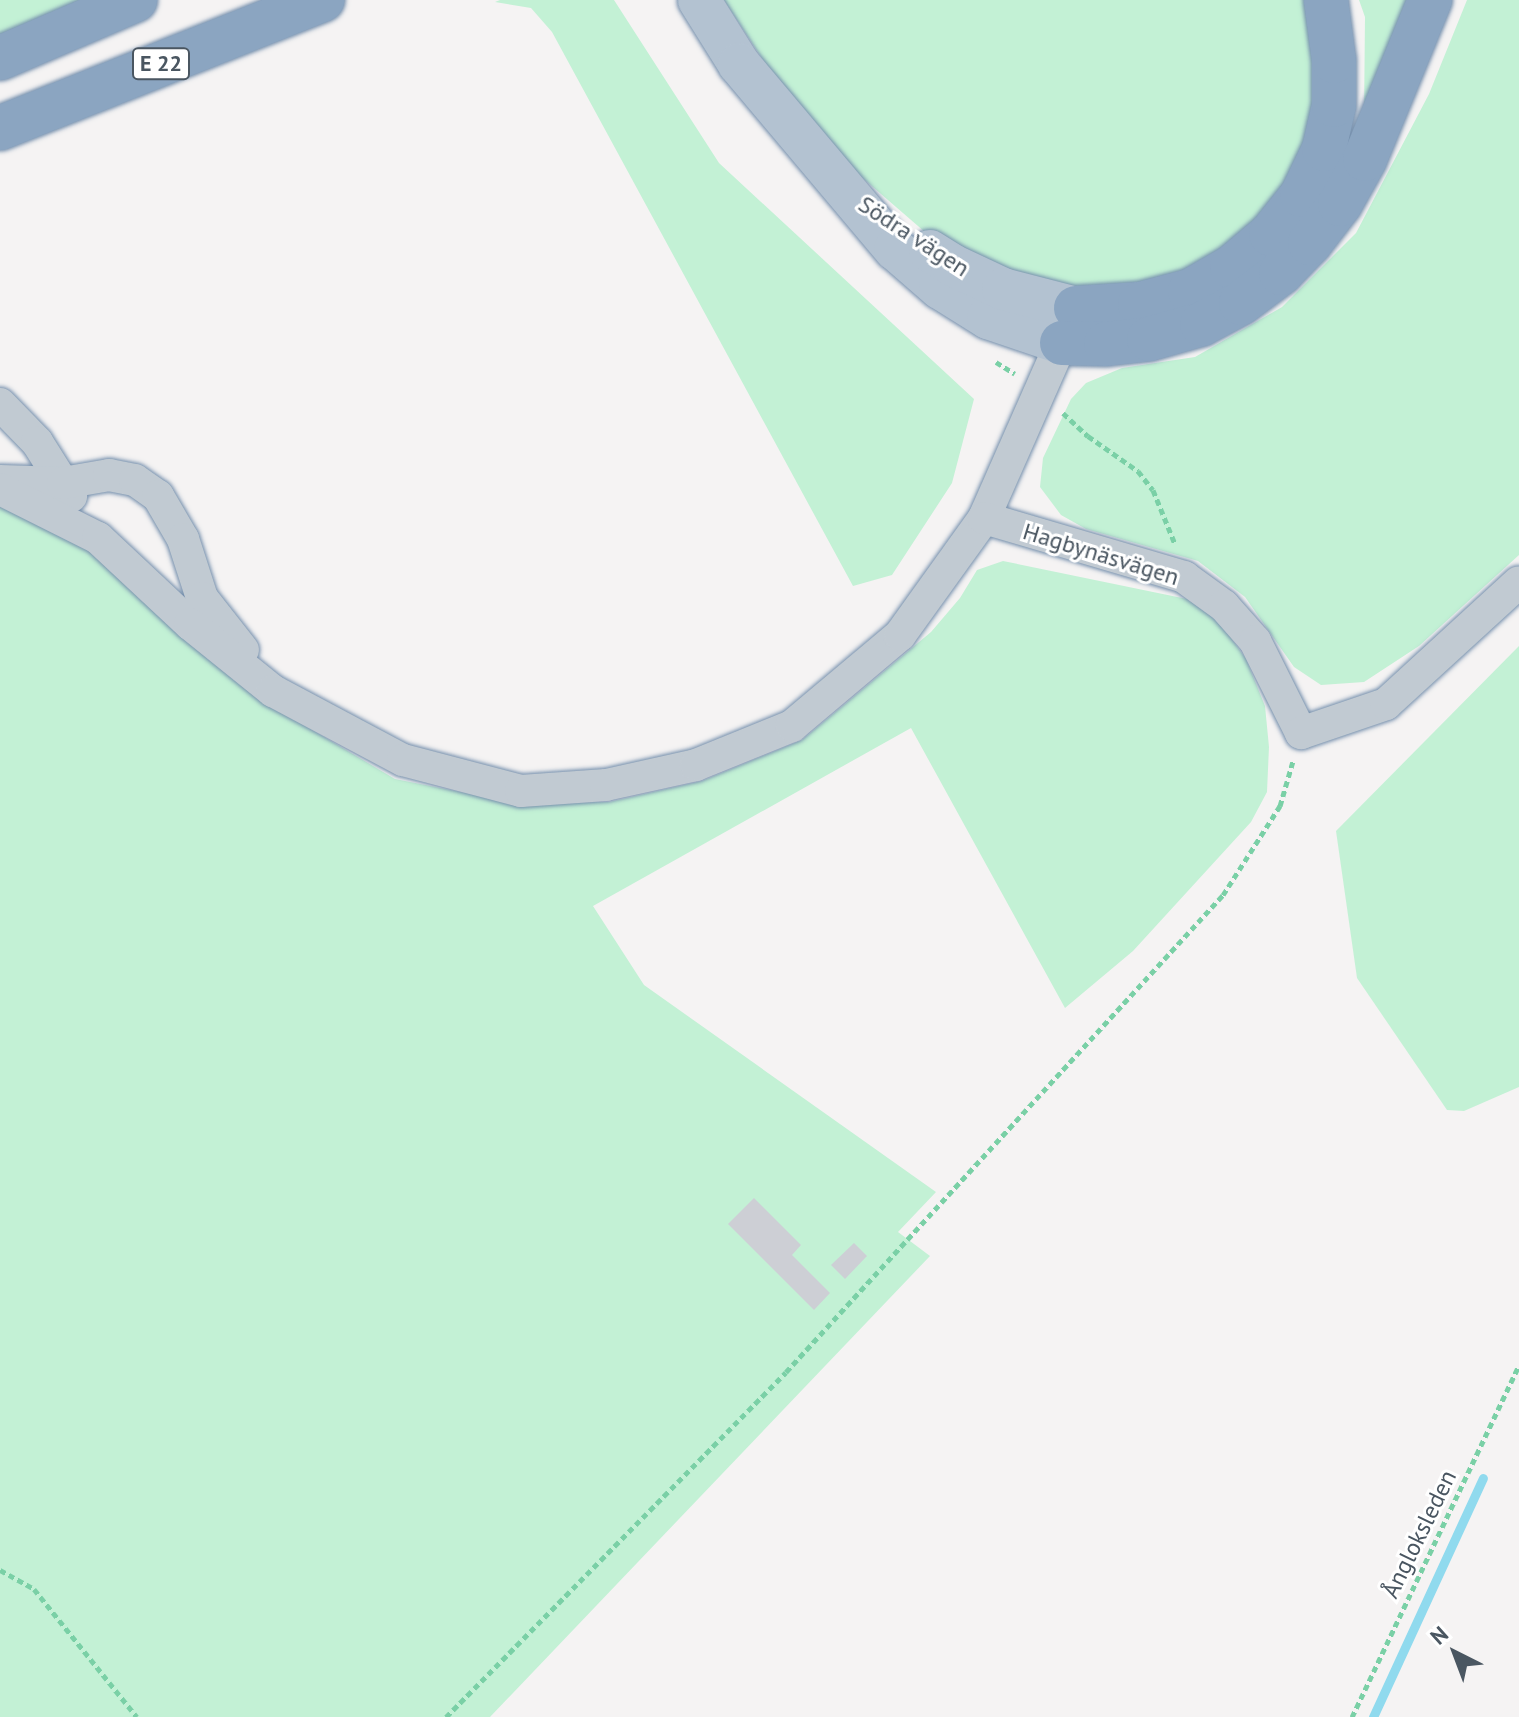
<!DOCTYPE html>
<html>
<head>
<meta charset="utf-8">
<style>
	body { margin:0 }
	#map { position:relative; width:1519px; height:1717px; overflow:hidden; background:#f5f3f3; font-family:"PT Sans",sans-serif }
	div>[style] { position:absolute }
	.green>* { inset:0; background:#c3f1d5 }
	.stream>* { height:9px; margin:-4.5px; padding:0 4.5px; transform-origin:4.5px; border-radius:4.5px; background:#90daee }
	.building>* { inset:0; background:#cdcfd5 }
	.path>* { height:5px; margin-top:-2.5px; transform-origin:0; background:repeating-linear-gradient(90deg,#7ad0a6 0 6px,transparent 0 10px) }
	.roads { filter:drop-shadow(0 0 2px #7690ad) drop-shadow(0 0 2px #7690ad) }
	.minor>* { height:32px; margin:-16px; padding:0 16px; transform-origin:16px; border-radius:16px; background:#c1cad2 }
	.major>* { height:42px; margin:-21px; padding:0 21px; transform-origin:21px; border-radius:21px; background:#b3c2d1 }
	.highway>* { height:44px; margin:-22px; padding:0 22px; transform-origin:22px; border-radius:22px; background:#8ba5c1 }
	span { translate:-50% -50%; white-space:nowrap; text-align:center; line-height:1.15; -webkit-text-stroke:6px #fff; paint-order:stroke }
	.shield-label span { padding:2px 6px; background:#fff; border:2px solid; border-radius:6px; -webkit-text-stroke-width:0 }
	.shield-label { font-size:22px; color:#4a5661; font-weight:700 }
	.street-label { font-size:24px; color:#4a5661 }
	.north { position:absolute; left:1415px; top:1613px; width:80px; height:80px; -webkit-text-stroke:6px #fff; paint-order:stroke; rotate:318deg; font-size:22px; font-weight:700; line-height:32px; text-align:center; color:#4a5661 }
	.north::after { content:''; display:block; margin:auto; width:28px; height:36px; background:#4a5661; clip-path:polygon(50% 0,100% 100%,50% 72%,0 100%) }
</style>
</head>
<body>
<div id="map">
	<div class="green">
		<div style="clip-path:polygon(0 0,83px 0,0 36px)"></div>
		<div style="clip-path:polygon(500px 0,614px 0,719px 163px,974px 399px,952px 483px,892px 575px,853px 586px,552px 32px,531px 8px,495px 2px)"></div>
		<div style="clip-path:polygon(724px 0,1306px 0,1318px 71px,1311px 125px,1284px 189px,1242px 238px,1193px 270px,1134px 290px,1077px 292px,1001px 274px,933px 239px,859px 175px,776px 80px)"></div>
		<div style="clip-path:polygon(1359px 0,1408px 0,1364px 117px,1365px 17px)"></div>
		<div style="clip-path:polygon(1467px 0,1519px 0,1519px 555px,1419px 646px,1364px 682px,1321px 685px,1294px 667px,1245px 597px,1198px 561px,1086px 529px,1061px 515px,1040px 487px,1043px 458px,1071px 399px,1086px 383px,1122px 368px,1195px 357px,1282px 307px,1356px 233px,1429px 94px)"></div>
		<div style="clip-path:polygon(0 502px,92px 546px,265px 702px,395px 779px,516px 803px,609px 802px,702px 781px,802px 740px,931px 632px,960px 598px,977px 570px,1003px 561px,1187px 599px,1219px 621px,1246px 659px,1265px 706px,1269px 747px,1267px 792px,1251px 822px,1133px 951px,1065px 1008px,911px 728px,593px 906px,644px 985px,936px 1192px,898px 1232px,930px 1256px,490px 1717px,0 1717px)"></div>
		<div style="clip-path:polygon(1519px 646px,1519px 1087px,1464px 1111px,1447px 1110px,1357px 978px,1336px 831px)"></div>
	</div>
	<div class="stream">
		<div style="left:1373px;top:1717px;width:263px;rotate:-65.3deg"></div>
	</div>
	<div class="building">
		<div style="clip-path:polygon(754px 1198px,801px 1245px,792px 1255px,830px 1293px,814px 1310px,728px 1224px)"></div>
		<div style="clip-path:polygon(854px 1243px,867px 1256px,845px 1279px,831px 1265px)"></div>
	</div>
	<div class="path">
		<div style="left:996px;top:362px;width:22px;rotate:32deg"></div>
		<div style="left:1063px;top:413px;width:34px;rotate:43deg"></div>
		<div style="left:1088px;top:436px;width:61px;rotate:35deg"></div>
		<div style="left:1138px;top:471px;width:24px;rotate:52deg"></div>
		<div style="left:1153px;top:490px;width:58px;rotate:67.8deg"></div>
		<div style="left:0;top:1570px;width:39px;rotate:29deg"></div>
		<div style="left:34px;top:1589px;width:164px;rotate:51.2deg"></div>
		<div style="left:446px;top:1717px;width:484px;rotate:-45.4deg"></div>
		<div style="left:786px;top:1372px;width:647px;rotate:-47.51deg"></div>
		<div style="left:1223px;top:895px;width:106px;rotate:-57.4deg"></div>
		<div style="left:1280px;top:806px;width:47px;rotate:-73.9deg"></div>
		<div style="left:1352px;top:1717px;width:389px;rotate:-64.6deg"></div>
	</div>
	<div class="roads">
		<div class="minor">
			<div style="left:0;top:404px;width:53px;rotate:45.8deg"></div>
			<div style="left:37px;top:442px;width:64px;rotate:57.8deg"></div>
			<div style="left:0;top:481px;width:63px;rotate:1.8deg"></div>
			<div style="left:63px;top:483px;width:47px;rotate:-9.9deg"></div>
			<div style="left:109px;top:475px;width:26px;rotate:11deg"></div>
			<div style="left:135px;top:480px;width:28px;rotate:35deg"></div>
			<div style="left:158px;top:496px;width:50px;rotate:59.8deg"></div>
			<div style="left:183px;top:539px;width:62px;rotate:72.1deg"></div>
			<div style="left:202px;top:598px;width:66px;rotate:51.7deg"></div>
			<div style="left:0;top:489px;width:110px;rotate:26.6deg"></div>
			<div style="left:98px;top:538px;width:126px;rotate:43.1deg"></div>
			<div style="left:190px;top:624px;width:107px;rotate:38.9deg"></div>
			<div style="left:273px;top:691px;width:147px;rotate:28deg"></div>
			<div style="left:403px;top:760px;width:122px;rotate:14.7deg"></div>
			<div style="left:521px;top:791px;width:85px;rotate:-4deg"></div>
			<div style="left:606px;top:785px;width:92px;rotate:-12.5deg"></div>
			<div style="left:696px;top:765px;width:104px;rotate:-22.1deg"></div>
			<div style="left:792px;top:726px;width:141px;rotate:-40.1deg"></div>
			<div style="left:900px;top:635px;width:144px;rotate:-54.3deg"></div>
			<div style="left:984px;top:518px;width:211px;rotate:-66.2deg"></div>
			<div style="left:984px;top:518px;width:209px;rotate:16.4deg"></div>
			<div style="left:1184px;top:577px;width:49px;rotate:35.9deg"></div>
			<div style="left:1224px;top:606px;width:47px;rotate:48.5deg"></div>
			<div style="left:1255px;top:641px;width:103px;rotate:63.4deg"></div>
			<div style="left:1301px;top:733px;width:90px;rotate:-18.8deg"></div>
			<div style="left:1386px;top:704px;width:180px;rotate:-42.5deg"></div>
		</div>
		<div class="major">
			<div style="left:699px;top:0;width:75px;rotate:58deg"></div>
			<div style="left:739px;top:64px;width:242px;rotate:49.9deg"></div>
			<div style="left:895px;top:249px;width:60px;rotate:40.9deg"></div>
			<div style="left:940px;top:288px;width:57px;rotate:32deg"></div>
			<div style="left:988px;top:318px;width:78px;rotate:18.7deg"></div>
			<div style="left:930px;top:251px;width:26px;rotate:32deg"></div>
			<div style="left:952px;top:265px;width:56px;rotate:25.2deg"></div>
			<div style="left:1003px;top:289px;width:75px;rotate:14.6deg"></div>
		</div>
		<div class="highway">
			<div style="left:0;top:58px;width:147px;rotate:-23.2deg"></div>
			<div style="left:0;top:128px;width:347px;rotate:-21.7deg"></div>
			<div style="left:1076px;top:308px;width:64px;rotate:-3.6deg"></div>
			<div style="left:1140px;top:304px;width:52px;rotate:-14.6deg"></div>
			<div style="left:1190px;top:291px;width:48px;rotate:-29.7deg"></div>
			<div style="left:1232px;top:267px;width:51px;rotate:-40.2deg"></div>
			<div style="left:1271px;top:234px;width:50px;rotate:-51.5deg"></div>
			<div style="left:1302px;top:195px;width:51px;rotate:-64.4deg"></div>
			<div style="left:1324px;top:149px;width:45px;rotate:-77.2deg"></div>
			<div style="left:1334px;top:105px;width:44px;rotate:-90deg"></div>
			<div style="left:1334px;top:61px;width:62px;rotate:-97.5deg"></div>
			<div style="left:1062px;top:343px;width:44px;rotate:1.3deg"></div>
			<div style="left:1106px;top:344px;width:43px;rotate:-6.6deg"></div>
			<div style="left:1149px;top:339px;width:55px;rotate:-15.8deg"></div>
			<div style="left:1202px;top:324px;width:44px;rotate:-28.3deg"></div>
			<div style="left:1241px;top:303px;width:50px;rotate:-36.9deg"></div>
			<div style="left:1281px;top:273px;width:42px;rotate:-46deg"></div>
			<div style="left:1310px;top:243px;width:49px;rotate:-52.4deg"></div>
			<div style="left:1340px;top:204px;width:51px;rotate:-60.9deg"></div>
			<div style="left:1365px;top:159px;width:172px;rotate:-67.8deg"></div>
		</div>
	</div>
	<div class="shield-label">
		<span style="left:161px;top:64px">E 22</span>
	</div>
	<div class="street-label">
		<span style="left:914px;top:236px;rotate:33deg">Södra vägen</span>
		<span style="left:1101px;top:554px;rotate:17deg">Hagbynäsvägen</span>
		<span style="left:1419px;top:1534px;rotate:-64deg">Ångloksleden</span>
	</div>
	<div class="north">N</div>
</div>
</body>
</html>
